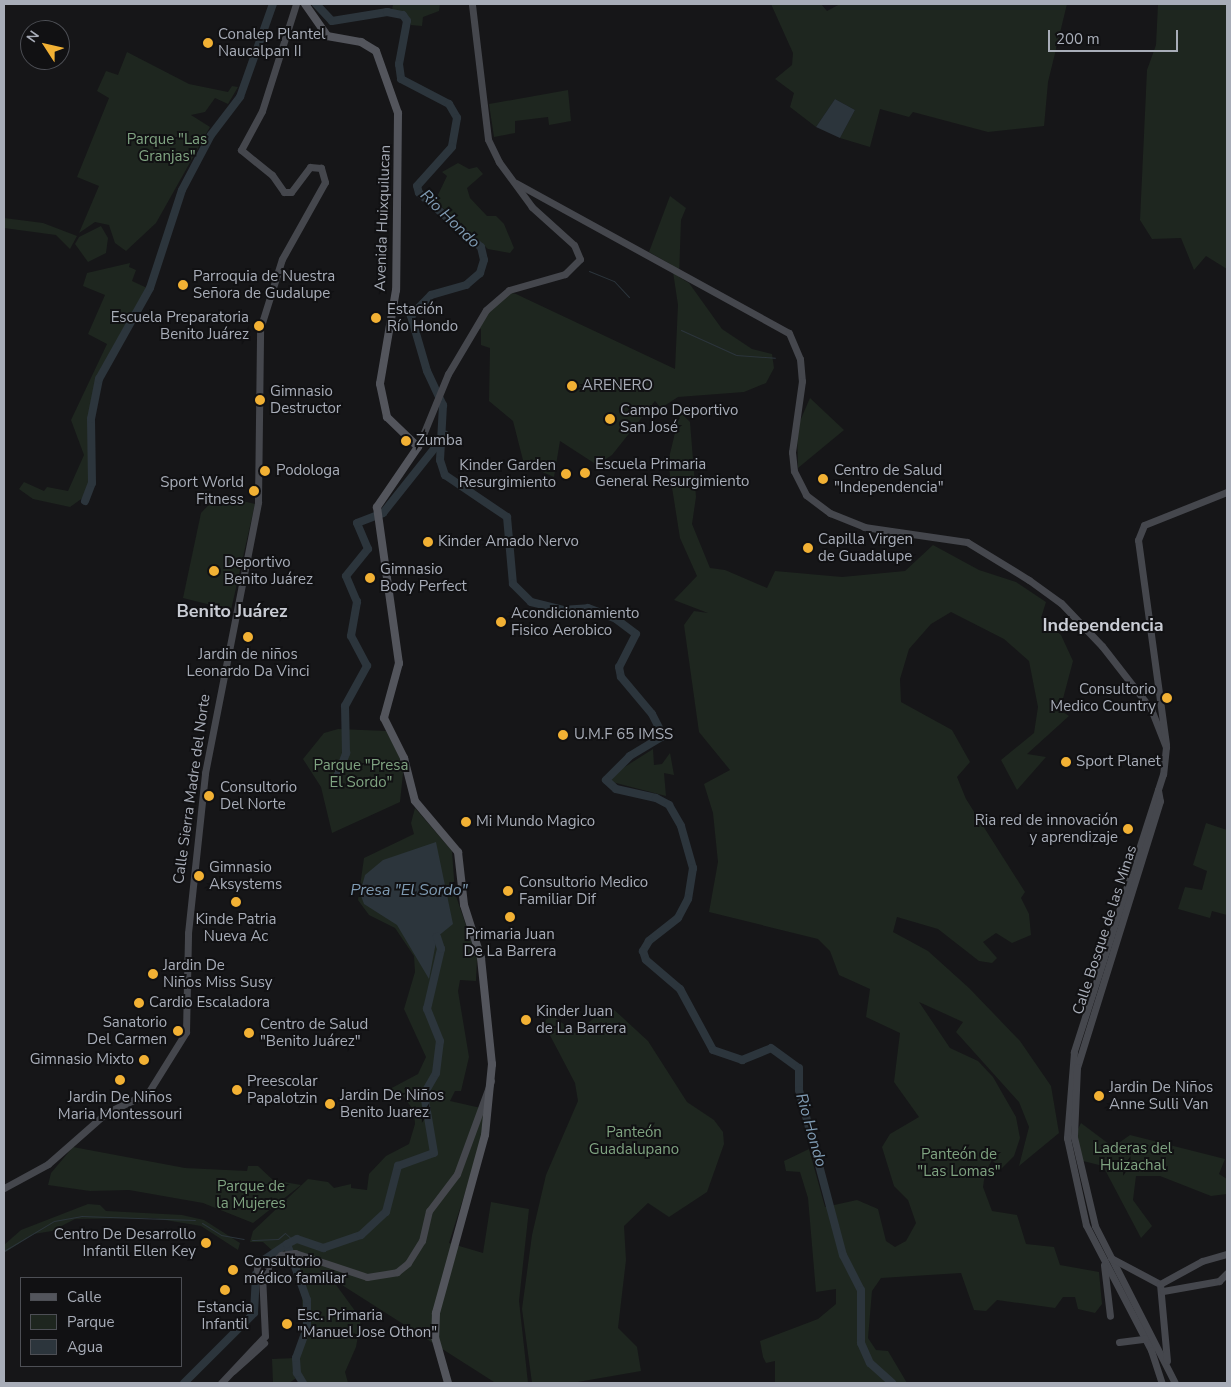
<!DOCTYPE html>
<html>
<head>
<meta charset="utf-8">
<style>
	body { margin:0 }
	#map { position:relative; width:1231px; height:1387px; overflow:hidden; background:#161618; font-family:"Nunito Sans",sans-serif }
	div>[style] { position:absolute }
	.green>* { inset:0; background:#1e261f }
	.water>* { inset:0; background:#2c353c }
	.stream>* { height:1px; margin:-0.5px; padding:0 0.5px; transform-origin:0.5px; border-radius:0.5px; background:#2c353c }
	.river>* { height:8px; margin:-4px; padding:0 4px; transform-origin:4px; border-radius:4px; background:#2c353c }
	.secondary>* { height:7px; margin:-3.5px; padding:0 3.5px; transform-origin:3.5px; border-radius:3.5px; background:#45474d }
	.secondary>.ring { margin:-3.5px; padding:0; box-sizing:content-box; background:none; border:7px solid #45474d; border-radius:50% }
	.primary>* { height:8px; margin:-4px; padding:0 4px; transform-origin:4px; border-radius:4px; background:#53555c }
	.dots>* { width:14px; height:14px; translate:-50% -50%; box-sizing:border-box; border:2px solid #111113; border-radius:50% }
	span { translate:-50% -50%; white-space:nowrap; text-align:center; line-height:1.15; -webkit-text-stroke:4px #111113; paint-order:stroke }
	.poi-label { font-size:15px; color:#a8adb8 }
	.left { translate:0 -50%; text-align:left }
	.right { translate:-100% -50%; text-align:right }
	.park-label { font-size:15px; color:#7fa381 }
	.street-label { font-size:15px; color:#a8adb8 }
	.water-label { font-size:16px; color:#7f9bb3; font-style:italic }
	.quarter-label { font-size:18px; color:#c9ccd4; font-weight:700 }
	.frame { position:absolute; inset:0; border:5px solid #a8adb8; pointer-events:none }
	.legend { position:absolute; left:20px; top:1277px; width:162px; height:90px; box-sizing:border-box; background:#111113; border:1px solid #4d4f55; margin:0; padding:6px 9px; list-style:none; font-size:15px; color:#a8adb8 }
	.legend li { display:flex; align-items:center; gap:10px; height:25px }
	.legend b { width:25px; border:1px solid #4d4f55 }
	.north { position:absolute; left:20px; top:20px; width:50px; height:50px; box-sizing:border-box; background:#111113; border:1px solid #4d4f55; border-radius:50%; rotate:305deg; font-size:14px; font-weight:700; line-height:20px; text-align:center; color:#a8adb8 }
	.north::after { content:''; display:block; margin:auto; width:18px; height:22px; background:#f2b134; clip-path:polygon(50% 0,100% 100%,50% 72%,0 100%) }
	.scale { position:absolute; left:1048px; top:30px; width:130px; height:22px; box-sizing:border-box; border:2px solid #a8adb8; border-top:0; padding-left:6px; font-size:15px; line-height:18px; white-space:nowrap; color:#a8adb8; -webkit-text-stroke:4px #111113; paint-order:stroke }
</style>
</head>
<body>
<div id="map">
	<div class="green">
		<div style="clip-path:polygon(393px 4px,440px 4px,439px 11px,423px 17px,422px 26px,411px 25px,406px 14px,392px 10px)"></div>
		<div style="clip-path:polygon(771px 4px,821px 4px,827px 11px,840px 4px,1067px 4px,1048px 82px,1044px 126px,988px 132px,913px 112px,909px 117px,880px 109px,870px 147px,840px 138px,855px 110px,835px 99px,816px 127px,790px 107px,794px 93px,775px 79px,792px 65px,793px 53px)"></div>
		<div style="clip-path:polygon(1158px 4px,1227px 4px,1227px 269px,1206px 256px,1194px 270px,1181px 238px,1152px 239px,1140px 220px,1147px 70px,1156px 45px)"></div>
		<div style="clip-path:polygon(127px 52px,189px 84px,228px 92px,232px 86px,238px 87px,228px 104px,215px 98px,205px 112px,191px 115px,210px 127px,156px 223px,126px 251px,115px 243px,109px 225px,95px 222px,79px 233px,99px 186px,77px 177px,109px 98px,97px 91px,106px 71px,118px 75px)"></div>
		<div style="clip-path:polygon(568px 90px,571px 121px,549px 125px,548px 117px,515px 121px,515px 133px,494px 137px,489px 104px)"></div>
		<div style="clip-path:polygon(458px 163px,469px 169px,477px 167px,483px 174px,467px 188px,470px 198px,487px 216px,496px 216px,504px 224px,514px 248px,510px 253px,488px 249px,435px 201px,447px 176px,442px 172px)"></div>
		<div style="clip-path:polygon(670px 196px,686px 208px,681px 220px,679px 277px,689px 283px,722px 329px,752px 349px,772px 354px,774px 368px,766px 383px,744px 392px,678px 397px,661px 408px,655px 401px,612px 455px,597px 465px,560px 441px,554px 477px,524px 464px,513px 421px,489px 401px,490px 348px,481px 345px,481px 329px,476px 328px,489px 308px,508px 292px,516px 294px,675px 369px,678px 305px,672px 265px,649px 252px)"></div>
		<div style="clip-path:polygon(4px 218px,43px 223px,77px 236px,70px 249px,56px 235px,4px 228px)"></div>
		<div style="clip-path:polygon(101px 226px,108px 238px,106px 253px,88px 262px,75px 244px,79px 237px)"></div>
		<div style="clip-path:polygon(130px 263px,129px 267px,136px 270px,132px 281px,147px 288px,98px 378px,90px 419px,90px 482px,84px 497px,70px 507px,33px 499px,19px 489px,24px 482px,44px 491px,47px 487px,68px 491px,84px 455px,71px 420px,107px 344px,88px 334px,105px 295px,83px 286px,87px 273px)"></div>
		<div style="clip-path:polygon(810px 398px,844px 430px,798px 468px,797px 428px)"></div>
		<div style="clip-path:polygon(680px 412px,690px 422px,696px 497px,692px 524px,710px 568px,725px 570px,767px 588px,775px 571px,842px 577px,905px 571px,933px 545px,979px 570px,1016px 582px,1046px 602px,1041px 618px,1061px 635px,1073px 661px,1060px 710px,1069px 716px,1027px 754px,1046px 757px,1017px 790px,1001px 760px,1034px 733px,1038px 707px,1029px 661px,1004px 639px,951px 612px,931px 624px,909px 649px,900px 679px,901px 702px,952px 730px,970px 762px,957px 777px,966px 799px,1025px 892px,1021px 898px,1029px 914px,1031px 935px,1012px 943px,996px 933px,983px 942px,997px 958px,992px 963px,979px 961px,938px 929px,897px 917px,893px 932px,928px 951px,969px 988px,1020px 1041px,1051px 1086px,1059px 1133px,1019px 1166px,1029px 1127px,1019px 1102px,956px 1032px,963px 1022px,919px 1002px,950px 1048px,978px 1061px,993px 1077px,1016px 1117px,1020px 1138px,1014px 1156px,1001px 1169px,992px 1160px,985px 1173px,983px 1187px,992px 1211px,1017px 1215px,1026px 1244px,1054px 1247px,1060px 1265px,1099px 1272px,1102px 1304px,1095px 1313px,1078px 1309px,1075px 1297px,1063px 1297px,1055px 1308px,997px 1300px,986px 1311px,974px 1310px,961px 1273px,881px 1278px,872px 1291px,868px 1338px,876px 1350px,888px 1351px,907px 1383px,775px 1383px,775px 1361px,766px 1363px,763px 1357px,760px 1341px,818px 1319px,836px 1304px,836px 1289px,816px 1292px,808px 1198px,800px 1172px,786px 1171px,784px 1161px,809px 1149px,825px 1207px,857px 1200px,878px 1209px,886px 1241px,895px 1247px,906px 1241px,916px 1223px,908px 1200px,894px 1186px,882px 1147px,890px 1134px,919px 1117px,894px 1082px,900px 1033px,866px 1017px,870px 989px,839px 975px,830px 951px,818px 939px,709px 912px,718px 862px,713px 813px,704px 784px,730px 770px,699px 732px,684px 625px,694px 611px,708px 613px,674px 600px,697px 576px,680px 538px,668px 462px)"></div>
		<div style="clip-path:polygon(218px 495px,255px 504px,231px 610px,183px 598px,201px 513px)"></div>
		<div style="clip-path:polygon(338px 729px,386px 731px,404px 764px,400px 802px,332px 833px,321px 787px,303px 759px,324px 733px)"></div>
		<div style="clip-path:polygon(653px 749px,654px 765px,662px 764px,670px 753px,674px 775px,664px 773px,666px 796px,612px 782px,612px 775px)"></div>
		<div style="clip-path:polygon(415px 808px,452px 851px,455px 893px,477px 958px,476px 981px,460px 980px,458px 991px,469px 1057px,461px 1091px,455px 1091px,450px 1101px,481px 1108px,487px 1093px,484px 1133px,449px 1243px,483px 1253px,491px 1202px,529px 1209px,519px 1301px,528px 1383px,494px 1382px,331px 1278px,361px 1319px,356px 1347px,345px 1372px,348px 1383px,303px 1383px,298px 1377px,289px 1383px,273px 1383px,272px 1359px,296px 1358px,303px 1333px,302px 1297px,289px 1250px,276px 1254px,263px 1242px,250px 1242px,253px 1231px,308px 1179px,328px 1182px,334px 1188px,351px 1184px,351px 1188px,367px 1190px,369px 1174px,386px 1156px,409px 1144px,415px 1124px,414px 1111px,404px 1097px,388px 1090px,418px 1074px,426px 1057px,404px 1009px,415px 972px,414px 956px,395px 928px,369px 915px,358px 900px,364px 858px,414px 834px,411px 823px)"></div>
		<div style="clip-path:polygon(1206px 823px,1227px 830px,1227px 915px,1212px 911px,1210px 918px,1178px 909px,1185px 887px,1202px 890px,1207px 871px,1193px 865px)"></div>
		<div style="clip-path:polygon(610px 1006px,648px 1041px,687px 1102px,714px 1120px,723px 1132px,724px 1144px,707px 1192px,669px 1217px,648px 1203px,624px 1226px,626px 1260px,618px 1328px,637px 1347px,641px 1371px,572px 1383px,532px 1383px,522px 1309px,532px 1235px,546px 1175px,578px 1101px,575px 1083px,543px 1022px,552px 1015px,575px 1033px)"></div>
		<div style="clip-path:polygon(1081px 1123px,1113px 1147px,1130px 1135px,1225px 1159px,1219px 1174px,1227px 1179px,1227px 1194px,1211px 1196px,1160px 1176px,1136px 1176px,1133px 1200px,1152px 1226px,1141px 1238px,1103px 1166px,1083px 1161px,1074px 1137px)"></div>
		<div style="clip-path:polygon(73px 1147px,185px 1168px,247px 1171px,248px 1166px,258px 1166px,273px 1180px,301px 1185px,253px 1223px,203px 1203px,129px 1190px,90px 1191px,48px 1185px,51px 1173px)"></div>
		<div style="clip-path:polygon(88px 1204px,100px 1205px,106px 1211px,182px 1215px,204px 1220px,240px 1243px,238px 1250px,201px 1226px,153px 1218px,75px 1219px,52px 1231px,34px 1234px,4px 1253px,4px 1245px,21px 1230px)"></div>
	</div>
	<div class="water">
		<div style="clip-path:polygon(835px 99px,855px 110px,840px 138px,816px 127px)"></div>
		<div style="clip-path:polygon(436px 842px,453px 924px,437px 937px,429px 979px,397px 925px,364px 904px,360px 893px,365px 875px,383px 860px)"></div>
	</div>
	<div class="stream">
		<div style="left:589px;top:271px;width:27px;rotate:22deg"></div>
		<div style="left:614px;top:281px;width:22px;rotate:47deg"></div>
		<div style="left:681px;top:330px;width:60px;rotate:24.4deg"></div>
		<div style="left:736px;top:355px;width:39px;rotate:4deg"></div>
		<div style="left:202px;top:1223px;width:22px;rotate:32deg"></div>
		<div style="left:221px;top:1235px;width:23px;rotate:10deg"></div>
		<div style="left:252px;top:1240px;width:26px;rotate:-2deg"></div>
		<div style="left:278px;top:1239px;width:9px;rotate:-41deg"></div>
		<div style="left:285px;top:1233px;width:12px;rotate:42deg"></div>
		<div style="left:4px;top:1251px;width:58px;rotate:-31deg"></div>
		<div style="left:54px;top:1221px;width:27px;rotate:-10deg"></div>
		<div style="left:81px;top:1216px;width:114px;rotate:2deg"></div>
	</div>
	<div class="river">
		<div style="left:316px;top:4px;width:23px;rotate:47deg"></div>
		<div style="left:332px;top:21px;width:56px;rotate:-9.3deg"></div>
		<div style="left:387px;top:12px;width:16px;rotate:11deg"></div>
		<div style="left:403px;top:15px;width:7px;rotate:56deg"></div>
		<div style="left:407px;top:21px;width:44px;rotate:100.5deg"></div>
		<div style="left:399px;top:64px;width:15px;rotate:82deg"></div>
		<div style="left:401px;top:79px;width:54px;rotate:27.5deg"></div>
		<div style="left:449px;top:104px;width:16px;rotate:60deg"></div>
		<div style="left:457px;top:118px;width:29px;rotate:100deg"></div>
		<div style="left:452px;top:147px;width:52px;rotate:131.9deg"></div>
		<div style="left:417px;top:186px;width:7px;rotate:74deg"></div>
		<div style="left:419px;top:193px;width:82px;rotate:41.1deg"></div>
		<div style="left:481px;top:247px;width:13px;rotate:77deg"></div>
		<div style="left:484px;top:260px;width:14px;rotate:107deg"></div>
		<div style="left:480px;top:273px;width:18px;rotate:139deg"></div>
		<div style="left:466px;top:285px;width:36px;rotate:164deg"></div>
		<div style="left:431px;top:295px;width:29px;rotate:134deg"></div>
		<div style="left:411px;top:316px;width:57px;rotate:73.8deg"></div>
		<div style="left:427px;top:371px;width:38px;rotate:65deg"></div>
		<div style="left:443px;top:405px;width:55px;rotate:93.1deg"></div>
		<div style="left:440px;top:460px;width:16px;rotate:72deg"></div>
		<div style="left:445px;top:475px;width:75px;rotate:34.1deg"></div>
		<div style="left:507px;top:517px;width:67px;rotate:84.9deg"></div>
		<div style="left:513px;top:584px;width:25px;rotate:45deg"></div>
		<div style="left:531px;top:602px;width:32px;rotate:14deg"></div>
		<div style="left:562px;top:610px;width:26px;rotate:-4deg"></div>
		<div style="left:588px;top:608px;width:30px;rotate:21deg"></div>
		<div style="left:616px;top:619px;width:25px;rotate:37deg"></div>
		<div style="left:636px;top:634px;width:37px;rotate:117deg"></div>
		<div style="left:619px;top:667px;width:10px;rotate:79deg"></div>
		<div style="left:621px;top:677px;width:48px;rotate:50deg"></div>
		<div style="left:652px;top:714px;width:25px;rotate:63deg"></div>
		<div style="left:663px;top:736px;width:39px;rotate:149deg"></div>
		<div style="left:630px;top:756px;width:34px;rotate:135deg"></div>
		<div style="left:606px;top:780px;width:13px;rotate:42deg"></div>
		<div style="left:616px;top:789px;width:41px;rotate:12.7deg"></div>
		<div style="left:656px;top:798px;width:15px;rotate:28deg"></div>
		<div style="left:669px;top:805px;width:24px;rotate:60deg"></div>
		<div style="left:681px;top:826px;width:44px;rotate:74.1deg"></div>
		<div style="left:693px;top:868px;width:31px;rotate:99deg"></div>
		<div style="left:688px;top:899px;width:21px;rotate:118deg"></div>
		<div style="left:678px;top:918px;width:37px;rotate:142deg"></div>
		<div style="left:649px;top:941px;width:12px;rotate:121deg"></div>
		<div style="left:643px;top:951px;width:9px;rotate:72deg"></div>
		<div style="left:646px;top:960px;width:45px;rotate:40.5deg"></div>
		<div style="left:680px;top:989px;width:69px;rotate:61.6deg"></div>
		<div style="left:713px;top:1050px;width:31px;rotate:19deg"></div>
		<div style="left:742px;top:1060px;width:31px;rotate:-22deg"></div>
		<div style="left:771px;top:1048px;width:34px;rotate:36deg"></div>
		<div style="left:799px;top:1068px;width:22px;rotate:90deg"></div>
		<div style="left:799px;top:1090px;width:171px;rotate:75.1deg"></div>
		<div style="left:843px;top:1255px;width:39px;rotate:63deg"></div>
		<div style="left:861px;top:1290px;width:53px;rotate:90deg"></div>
		<div style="left:861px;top:1343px;width:22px;rotate:66deg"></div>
		<div style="left:870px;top:1363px;width:30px;rotate:42deg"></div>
		<div style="left:85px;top:501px;width:19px;rotate:-69deg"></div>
		<div style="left:92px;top:483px;width:64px;rotate:-90.9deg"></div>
		<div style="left:91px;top:419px;width:41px;rotate:-78.7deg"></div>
		<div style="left:99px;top:379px;width:104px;rotate:-60.7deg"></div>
		<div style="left:150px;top:288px;width:103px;rotate:-71.9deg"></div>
		<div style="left:182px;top:190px;width:62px;rotate:-62.2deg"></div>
		<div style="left:211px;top:135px;width:48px;rotate:-52.7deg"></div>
		<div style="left:240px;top:97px;width:99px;rotate:-70.5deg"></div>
		<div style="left:337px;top:777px;width:26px;rotate:-69deg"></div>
		<div style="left:346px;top:753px;width:47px;rotate:-91.2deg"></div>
		<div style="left:345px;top:706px;width:46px;rotate:-61.2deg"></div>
		<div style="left:367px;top:666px;width:34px;rotate:-118deg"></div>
		<div style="left:351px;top:636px;width:35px;rotate:-80deg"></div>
		<div style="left:357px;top:602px;width:28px;rotate:-113deg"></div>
		<div style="left:346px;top:576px;width:35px;rotate:-51deg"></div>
		<div style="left:368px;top:549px;width:28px;rotate:-113deg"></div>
		<div style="left:357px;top:523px;width:28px;rotate:-21deg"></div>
		<div style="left:383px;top:513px;width:100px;rotate:-51.5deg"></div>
		<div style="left:262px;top:1261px;width:30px;rotate:-34deg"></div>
		<div style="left:184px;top:1383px;width:99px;rotate:-45deg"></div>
		<div style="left:254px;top:1313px;width:39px;rotate:-87deg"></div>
		<div style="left:303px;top:1383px;width:12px;rotate:-121deg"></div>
		<div style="left:297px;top:1373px;width:15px;rotate:-94deg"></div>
		<div style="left:296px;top:1358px;width:33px;rotate:-70deg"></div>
		<div style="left:307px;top:1327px;width:27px;rotate:-90deg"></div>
		<div style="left:307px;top:1300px;width:59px;rotate:-109.7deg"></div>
		<div style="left:287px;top:1244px;width:11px;rotate:-27deg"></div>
		<div style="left:297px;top:1239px;width:28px;rotate:19deg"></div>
		<div style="left:323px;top:1248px;width:40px;rotate:-18.9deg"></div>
		<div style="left:361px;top:1235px;width:34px;rotate:-43deg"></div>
		<div style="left:386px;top:1212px;width:48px;rotate:-75.4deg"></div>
		<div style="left:398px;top:1166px;width:38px;rotate:-20deg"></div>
		<div style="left:434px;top:1153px;width:60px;rotate:-99.6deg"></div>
		<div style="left:424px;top:1094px;width:24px;rotate:-60deg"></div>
		<div style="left:436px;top:1073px;width:32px;rotate:-83deg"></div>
		<div style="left:440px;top:1041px;width:35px;rotate:-112deg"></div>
		<div style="left:427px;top:1009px;width:62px;rotate:-76.9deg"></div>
		<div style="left:441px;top:949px;width:13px;rotate:-108deg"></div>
	</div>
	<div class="secondary">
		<div style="left:516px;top:183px;width:311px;rotate:28.8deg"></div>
		<div style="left:789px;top:333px;width:28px;rotate:67deg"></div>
		<div style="left:800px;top:359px;width:22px;rotate:85deg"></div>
		<div style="left:802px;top:381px;width:72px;rotate:98deg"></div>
		<div style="left:792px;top:452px;width:19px;rotate:84deg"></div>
		<div style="left:794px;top:471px;width:27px;rotate:63deg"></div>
		<div style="left:806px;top:495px;width:30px;rotate:37deg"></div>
		<div style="left:830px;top:513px;width:37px;rotate:22deg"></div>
		<div style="left:864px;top:527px;width:104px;rotate:8.3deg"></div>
		<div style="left:967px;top:542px;width:73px;rotate:31.5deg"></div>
		<div style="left:1029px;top:580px;width:39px;rotate:36deg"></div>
		<div style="left:1061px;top:603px;width:59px;rotate:46.4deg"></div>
		<div style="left:1102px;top:646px;width:80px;rotate:52.1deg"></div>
		<div style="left:1151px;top:709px;width:41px;rotate:68.5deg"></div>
		<div style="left:1166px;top:747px;width:27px;rotate:96deg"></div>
		<div style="left:1163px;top:774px;width:292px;rotate:107.8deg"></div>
		<div style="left:1074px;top:1052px;width:86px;rotate:94.7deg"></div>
		<div style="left:1067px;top:1138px;width:89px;rotate:77.7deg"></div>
		<div style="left:1086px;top:1225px;width:141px;rotate:62.5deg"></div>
		<div style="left:1151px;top:1350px;width:35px;rotate:72deg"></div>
		<div style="left:418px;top:447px;width:79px;rotate:-67.7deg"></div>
		<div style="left:448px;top:374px;width:74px;rotate:-59.3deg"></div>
		<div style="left:486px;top:310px;width:30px;rotate:-41deg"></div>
		<div style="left:509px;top:290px;width:58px;rotate:-15.9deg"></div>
		<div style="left:565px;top:274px;width:21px;rotate:-45deg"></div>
		<div style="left:580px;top:259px;width:15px;rotate:-113deg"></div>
		<div style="left:574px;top:245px;width:57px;rotate:-137.9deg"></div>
		<div style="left:532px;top:207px;width:56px;rotate:-126.3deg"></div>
		<div style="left:499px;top:162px;width:25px;rotate:-116deg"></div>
		<div style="left:488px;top:139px;width:136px;rotate:-96.8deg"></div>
		<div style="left:1166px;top:744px;width:206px;rotate:-97.8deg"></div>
		<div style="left:1138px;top:540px;width:16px;rotate:-68deg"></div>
		<div style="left:1144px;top:525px;width:89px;rotate:-21.7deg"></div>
		<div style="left:1158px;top:790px;width:11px;rotate:80deg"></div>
		<div style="left:1160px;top:801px;width:279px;rotate:107.3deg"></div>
		<div style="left:1077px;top:1067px;width:70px;rotate:92.5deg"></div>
		<div style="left:1074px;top:1137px;width:91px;rotate:76.7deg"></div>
		<div style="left:1095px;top:1226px;width:176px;rotate:63deg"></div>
		<div style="left:4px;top:1188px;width:50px;rotate:-28.6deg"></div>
		<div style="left:48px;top:1164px;width:77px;rotate:-41.3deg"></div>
		<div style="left:106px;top:1113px;width:47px;rotate:-25.5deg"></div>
		<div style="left:148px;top:1093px;width:72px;rotate:-58.1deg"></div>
		<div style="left:186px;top:1032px;width:99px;rotate:-88.8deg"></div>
		<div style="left:188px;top:933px;width:161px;rotate:-83.9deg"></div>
		<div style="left:205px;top:773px;width:276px;rotate:-78.9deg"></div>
		<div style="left:258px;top:502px;width:173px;rotate:-89.3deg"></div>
		<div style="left:260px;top:329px;width:73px;rotate:-72.6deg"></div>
		<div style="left:282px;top:259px;width:88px;rotate:-60.8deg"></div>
		<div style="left:325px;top:182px;width:15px;rotate:-106deg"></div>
		<div style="left:321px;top:168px;width:11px;rotate:-175deg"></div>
		<div style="left:310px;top:167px;width:31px;rotate:127deg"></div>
		<div style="left:291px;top:192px;width:7px;rotate:180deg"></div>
		<div style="left:284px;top:192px;width:21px;rotate:-125deg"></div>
		<div style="left:272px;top:175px;width:40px;rotate:-141deg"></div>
		<div style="left:241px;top:150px;width:44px;rotate:-61.7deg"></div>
		<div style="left:262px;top:111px;width:112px;rotate:-72.4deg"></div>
		<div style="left:1111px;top:1258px;width:55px;rotate:28deg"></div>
		<div style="left:1160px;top:1284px;width:77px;rotate:84.8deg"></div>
		<div class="ring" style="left:257.5px;top:1263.5px;width:4px;height:4px"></div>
		<div style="left:1104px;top:1265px;width:51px;rotate:83.3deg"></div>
		<div style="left:268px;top:1266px;width:17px;rotate:-40deg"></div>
		<div style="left:281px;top:1255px;width:14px;rotate:-8deg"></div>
		<div style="left:295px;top:1253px;width:76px;rotate:18.4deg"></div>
		<div style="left:367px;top:1277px;width:30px;rotate:-9deg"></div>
		<div style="left:397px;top:1272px;width:14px;rotate:-39deg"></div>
		<div style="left:408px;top:1263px;width:26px;rotate:-58deg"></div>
		<div style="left:422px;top:1241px;width:31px;rotate:-77deg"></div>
		<div style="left:429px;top:1211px;width:46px;rotate:-52.9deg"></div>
		<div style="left:457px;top:1174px;width:99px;rotate:-69.9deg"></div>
		<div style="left:1160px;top:1284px;width:48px;rotate:-28.7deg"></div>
		<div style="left:1202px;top:1261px;width:26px;rotate:-16deg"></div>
		<div style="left:1163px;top:1291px;width:57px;rotate:-10.1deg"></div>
		<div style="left:1219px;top:1281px;width:11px;rotate:-45deg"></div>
		<div style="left:1119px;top:1342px;width:26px;rotate:-7deg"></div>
		<div style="left:233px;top:1371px;width:42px;rotate:-42.1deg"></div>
		<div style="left:221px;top:1383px;width:64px;rotate:-46.9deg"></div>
		<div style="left:265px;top:1336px;width:62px;rotate:-92.8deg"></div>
	</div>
	<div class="primary">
		<div style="left:305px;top:4px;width:39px;rotate:55deg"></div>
		<div style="left:327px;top:36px;width:35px;rotate:10deg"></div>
		<div style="left:361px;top:42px;width:17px;rotate:31deg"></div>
		<div style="left:376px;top:51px;width:66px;rotate:70.5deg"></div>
		<div style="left:398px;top:113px;width:177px;rotate:90.6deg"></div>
		<div style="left:396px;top:290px;width:95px;rotate:99.7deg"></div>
		<div style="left:380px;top:384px;width:34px;rotate:78deg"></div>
		<div style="left:387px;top:417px;width:43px;rotate:44.1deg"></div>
		<div style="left:418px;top:447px;width:73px;rotate:124.3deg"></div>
		<div style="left:377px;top:507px;width:158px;rotate:82deg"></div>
		<div style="left:399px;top:663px;width:57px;rotate:105.3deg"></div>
		<div style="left:384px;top:718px;width:45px;rotate:63.4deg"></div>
		<div style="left:404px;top:758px;width:44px;rotate:75.7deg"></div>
		<div style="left:415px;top:801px;width:67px;rotate:49.9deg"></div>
		<div style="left:458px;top:852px;width:53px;rotate:83.5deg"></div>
		<div style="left:464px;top:905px;width:56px;rotate:72.2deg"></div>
		<div style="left:481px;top:958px;width:107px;rotate:84.1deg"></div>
		<div style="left:492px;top:1064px;width:71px;rotate:95.6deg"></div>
		<div style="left:485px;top:1135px;width:185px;rotate:105.4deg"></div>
		<div style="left:436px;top:1313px;width:24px;rotate:92deg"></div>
		<div style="left:435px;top:1337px;width:48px;rotate:74.2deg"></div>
	</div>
	<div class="dots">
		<div style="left:208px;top:43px;background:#f2b134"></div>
		<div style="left:183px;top:285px;background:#f2b134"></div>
		<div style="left:376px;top:318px;background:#f2b134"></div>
		<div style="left:259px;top:326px;background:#f2b134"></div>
		<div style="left:572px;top:386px;background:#f2b134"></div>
		<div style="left:260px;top:400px;background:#f2b134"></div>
		<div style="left:610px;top:419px;background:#f2b134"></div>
		<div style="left:406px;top:441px;background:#f2b134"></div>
		<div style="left:265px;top:471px;background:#f2b134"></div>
		<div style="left:585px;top:473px;background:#f2b134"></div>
		<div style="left:566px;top:474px;background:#f2b134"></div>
		<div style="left:823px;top:479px;background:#f2b134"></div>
		<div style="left:254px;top:491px;background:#f2b134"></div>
		<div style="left:428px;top:542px;background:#f2b134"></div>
		<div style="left:808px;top:548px;background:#f2b134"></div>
		<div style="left:214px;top:571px;background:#f2b134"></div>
		<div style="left:370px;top:578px;background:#f2b134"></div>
		<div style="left:501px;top:622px;background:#f2b134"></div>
		<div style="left:248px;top:637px;background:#f2b134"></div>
		<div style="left:1167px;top:698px;background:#f2b134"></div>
		<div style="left:563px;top:735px;background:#f2b134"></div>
		<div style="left:1066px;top:762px;background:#f2b134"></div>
		<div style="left:209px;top:796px;background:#f2b134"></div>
		<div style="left:466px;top:822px;background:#f2b134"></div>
		<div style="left:1128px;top:829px;background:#f2b134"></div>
		<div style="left:199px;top:876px;background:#f2b134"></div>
		<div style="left:508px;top:891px;background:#f2b134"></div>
		<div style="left:236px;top:902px;background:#f2b134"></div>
		<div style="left:510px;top:917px;background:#f2b134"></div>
		<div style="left:153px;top:974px;background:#f2b134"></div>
		<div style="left:139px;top:1003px;background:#f2b134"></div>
		<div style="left:526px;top:1020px;background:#f2b134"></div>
		<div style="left:178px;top:1031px;background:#f2b134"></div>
		<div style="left:249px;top:1033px;background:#f2b134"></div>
		<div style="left:144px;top:1060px;background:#f2b134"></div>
		<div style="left:120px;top:1080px;background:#f2b134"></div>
		<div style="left:237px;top:1090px;background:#f2b134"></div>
		<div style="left:1099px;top:1096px;background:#f2b134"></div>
		<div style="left:330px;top:1104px;background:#f2b134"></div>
		<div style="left:206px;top:1243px;background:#f2b134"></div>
		<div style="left:233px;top:1270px;background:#f2b134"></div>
		<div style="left:225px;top:1290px;background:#f2b134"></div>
		<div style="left:287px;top:1324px;background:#f2b134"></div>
	</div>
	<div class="poi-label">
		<span class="left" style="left:218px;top:43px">Conalep Plantel<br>Naucalpan II</span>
		<span class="left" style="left:193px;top:285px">Parroquia de Nuestra<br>Señora de Gudalupe</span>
		<span class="left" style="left:387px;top:318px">Estación<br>Río Hondo</span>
		<span class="right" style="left:249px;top:326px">Escuela Preparatoria<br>Benito Juárez</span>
		<span class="left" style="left:582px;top:386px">ARENERO</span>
		<span class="left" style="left:270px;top:400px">Gimnasio<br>Destructor</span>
		<span class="left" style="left:620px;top:419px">Campo Deportivo<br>San José</span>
		<span class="left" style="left:416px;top:441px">Zumba</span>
		<span class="left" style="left:595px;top:473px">Escuela Primaria<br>General Resurgimiento</span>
		<span class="right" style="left:556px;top:474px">Kinder Garden<br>Resurgimiento</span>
		<span class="left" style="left:834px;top:479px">Centro de Salud<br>"Independencia"</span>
		<span class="left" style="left:276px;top:471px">Podologa</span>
		<span class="right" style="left:244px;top:491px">Sport World<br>Fitness</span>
		<span class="left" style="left:818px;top:548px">Capilla Virgen<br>de Guadalupe</span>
		<span class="left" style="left:438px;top:542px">Kinder Amado Nervo</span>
		<span class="left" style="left:224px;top:571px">Deportivo<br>Benito Juárez</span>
		<span class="left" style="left:380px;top:578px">Gimnasio<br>Body Perfect</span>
		<span class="left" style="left:511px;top:622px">Acondicionamiento<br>Fisico Aerobico</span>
		<span style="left:248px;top:663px">Jardin de niños<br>Leonardo Da Vinci</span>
		<span class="right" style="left:1156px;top:698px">Consultorio<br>Medico Country</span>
		<span class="left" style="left:574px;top:735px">U.M.F 65 IMSS</span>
		<span class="left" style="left:1076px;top:762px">Sport Planet</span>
		<span class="left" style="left:220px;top:796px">Consultorio<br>Del Norte</span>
		<span class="right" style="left:1118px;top:829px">Ria red de innovación<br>y aprendizaje</span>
		<span class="left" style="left:476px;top:822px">Mi Mundo Magico</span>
		<span class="left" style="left:209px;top:876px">Gimnasio<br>Aksystems</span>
		<span class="left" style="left:519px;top:891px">Consultorio Medico<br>Familiar Dif</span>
		<span style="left:236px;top:928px">Kinde Patria<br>Nueva Ac</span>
		<span style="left:510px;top:943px">Primaria Juan<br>De La Barrera</span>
		<span class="left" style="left:163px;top:974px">Jardin De<br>Niños Miss Susy</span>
		<span class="left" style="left:149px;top:1003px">Cardio Escaladora</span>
		<span class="left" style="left:536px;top:1020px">Kinder Juan<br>de La Barrera</span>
		<span class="right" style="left:167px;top:1031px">Sanatorio<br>Del Carmen</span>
		<span class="left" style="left:260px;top:1033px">Centro de Salud<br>"Benito Juárez"</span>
		<span class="right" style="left:134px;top:1060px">Gimnasio Mixto</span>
		<span class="left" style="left:247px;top:1090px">Preescolar<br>Papalotzin</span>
		<span class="left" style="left:1109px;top:1096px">Jardin De Niños<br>Anne Sulli Van</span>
		<span class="left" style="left:340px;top:1104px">Jardin De Niños<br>Benito Juarez</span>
		<span style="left:120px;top:1106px">Jardin De Niños<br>Maria Montessouri</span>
		<span class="right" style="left:196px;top:1243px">Centro De Desarrollo<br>Infantil Ellen Key</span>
		<span class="left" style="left:244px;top:1270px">Consultorio<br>médico familiar</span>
		<span style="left:225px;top:1316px">Estancia<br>Infantil</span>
		<span class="left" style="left:297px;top:1324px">Esc. Primaria<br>"Manuel Jose Othon"</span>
	</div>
	<div class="park-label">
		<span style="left:167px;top:148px">Parque "Las<br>Granjas"</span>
		<span style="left:361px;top:774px">Parque "Presa<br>El Sordo"</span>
		<span style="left:634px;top:1141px">Panteón<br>Guadalupano</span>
		<span style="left:1133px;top:1157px">Laderas del<br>Huizachal</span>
		<span style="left:959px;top:1163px">Panteón de<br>"Las Lomas"</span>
		<span style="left:251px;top:1195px">Parque de<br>la Mujeres</span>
	</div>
	<div class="street-label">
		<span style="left:383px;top:218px;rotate:-88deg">Avenida Huixquilucan</span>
		<span style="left:192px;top:789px;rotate:-82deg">Calle Sierra Madre del Norte</span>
		<span style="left:1105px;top:930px;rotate:-72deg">Calle Bosque de las Minas</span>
	</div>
	<div class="water-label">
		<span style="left:450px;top:219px;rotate:44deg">Rio Hondo</span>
		<span style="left:409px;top:890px">Presa "El Sordo"</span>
		<span style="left:811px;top:1130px;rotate:74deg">Rio Hondo</span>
	</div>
	<div class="quarter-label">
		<span style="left:232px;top:611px">Benito Juárez</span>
		<span style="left:1103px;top:625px">Independencia</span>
	</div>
	<div class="frame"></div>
	<ul class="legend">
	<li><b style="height:6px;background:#53555c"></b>Calle</li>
	<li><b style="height:14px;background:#1e261f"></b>Parque</li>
	<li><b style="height:14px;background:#2c353c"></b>Agua</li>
	</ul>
	<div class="north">N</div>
	<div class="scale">200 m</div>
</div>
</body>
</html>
